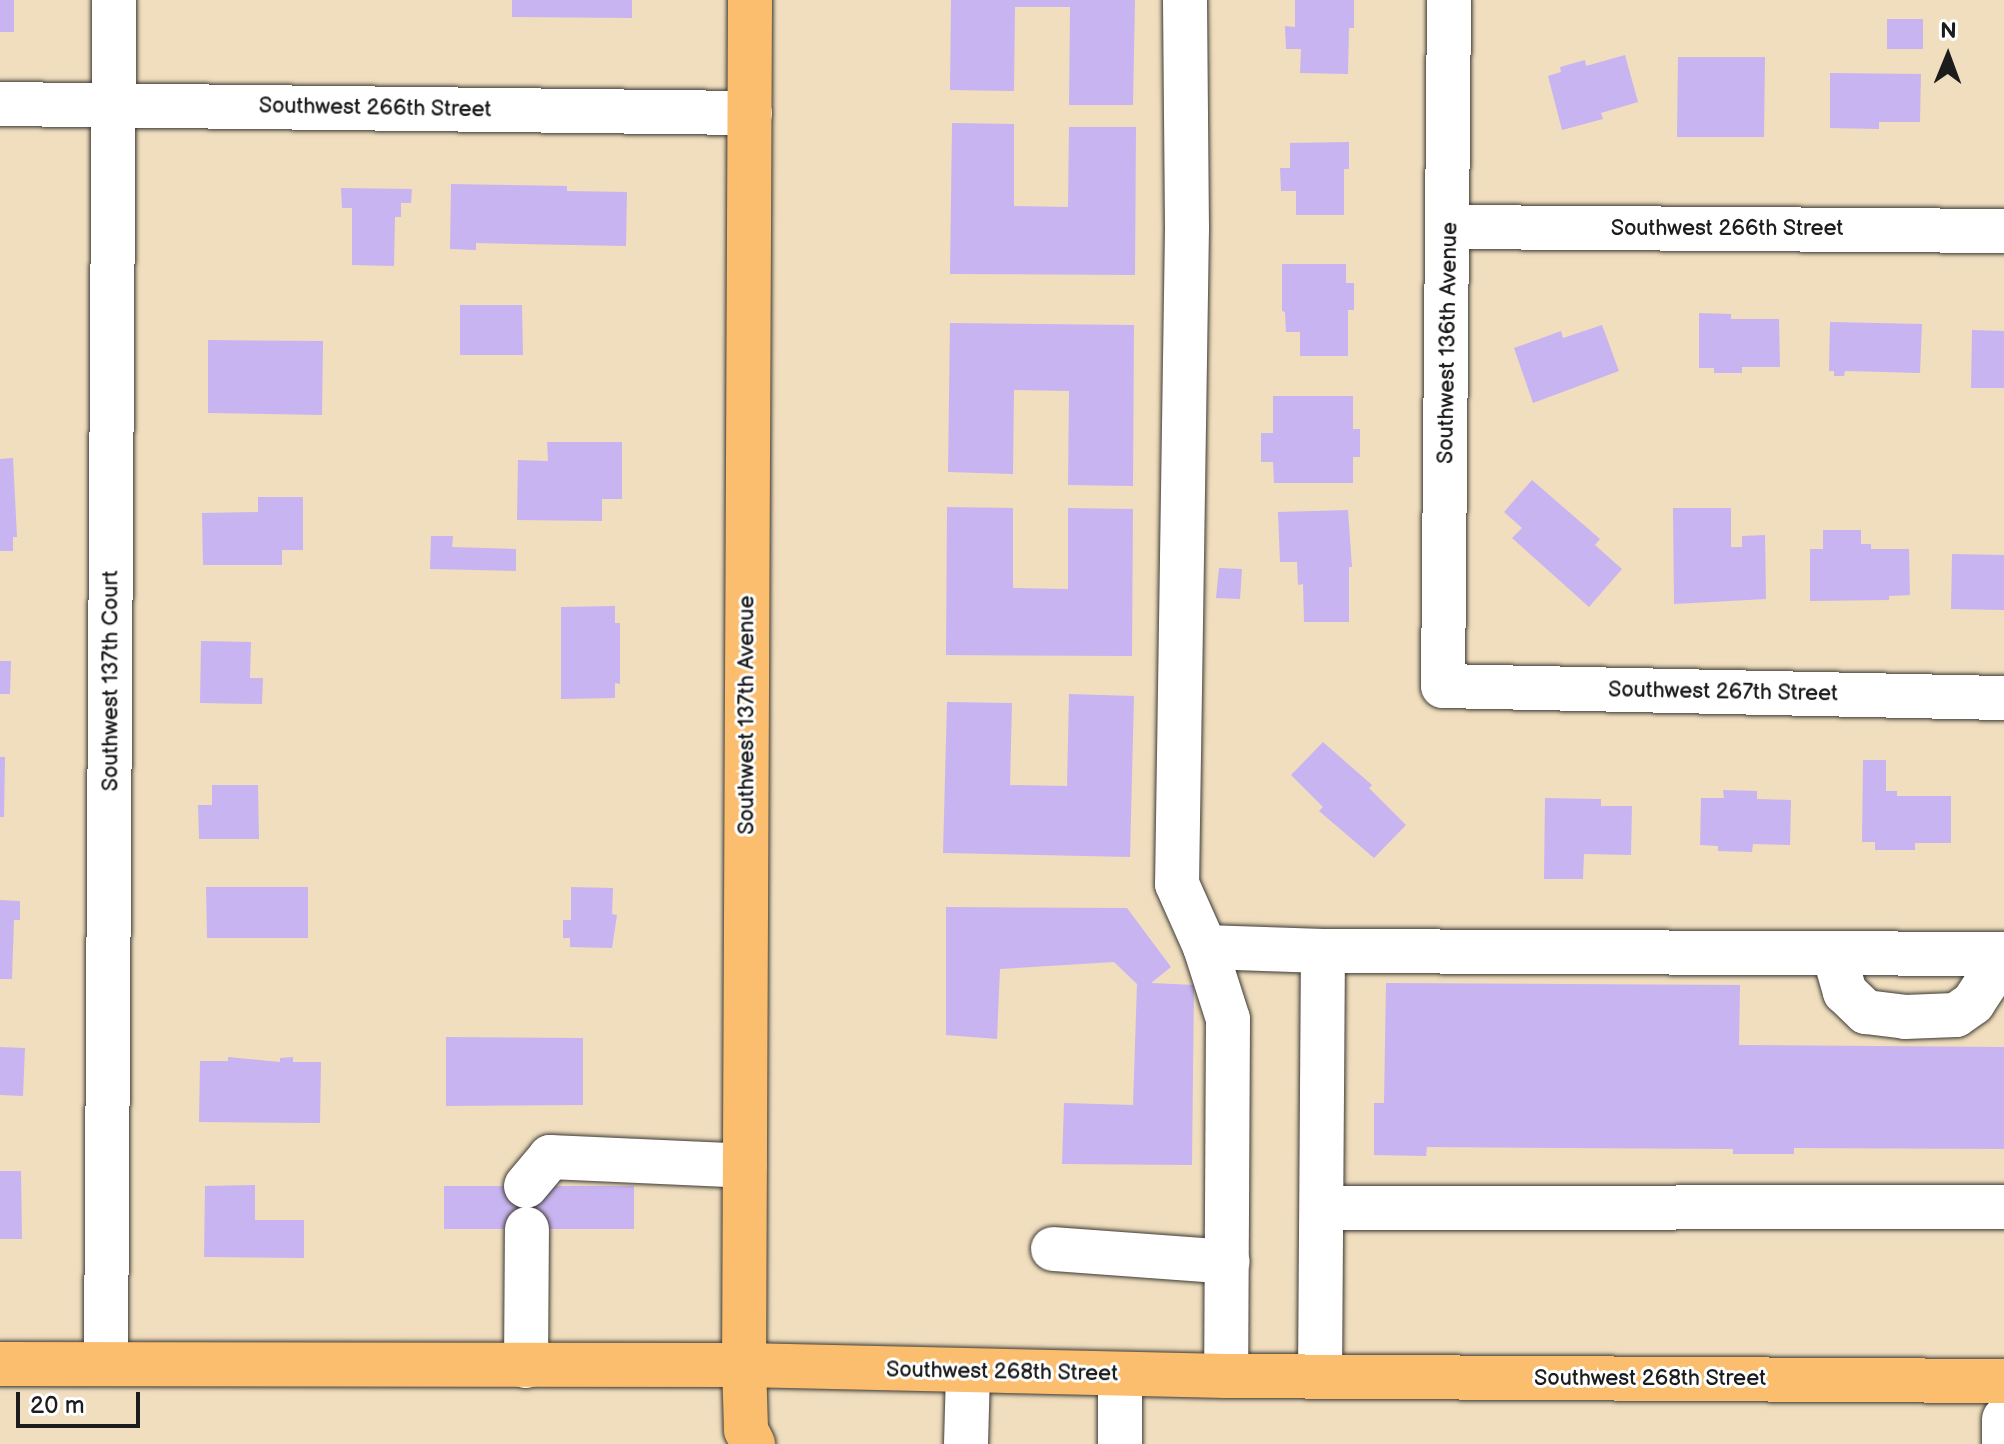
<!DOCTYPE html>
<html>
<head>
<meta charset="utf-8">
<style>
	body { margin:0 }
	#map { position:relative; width:2004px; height:1444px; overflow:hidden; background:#f0debe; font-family:"Balsamiq Sans",sans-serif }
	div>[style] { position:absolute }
	.building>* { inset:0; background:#c8b4f0 }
	.roads { filter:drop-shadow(0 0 2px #3c3934) drop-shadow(0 0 2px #3c3934) }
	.minor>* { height:44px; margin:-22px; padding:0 22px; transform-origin:22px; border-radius:22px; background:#fff }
	.major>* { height:44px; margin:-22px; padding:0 22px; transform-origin:22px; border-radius:22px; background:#fbbd6e }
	span { translate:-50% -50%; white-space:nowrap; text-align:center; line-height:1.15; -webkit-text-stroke:6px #fff; paint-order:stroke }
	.street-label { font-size:22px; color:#1c1c1c }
	.north { position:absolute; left:1908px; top:16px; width:80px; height:80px; -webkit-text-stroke:6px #fff; paint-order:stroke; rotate:1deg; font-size:22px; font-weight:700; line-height:32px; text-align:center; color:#1c1c1c }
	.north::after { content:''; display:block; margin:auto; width:28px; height:36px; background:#1c1c1c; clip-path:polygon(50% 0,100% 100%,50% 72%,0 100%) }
	.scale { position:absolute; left:16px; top:1392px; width:124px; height:36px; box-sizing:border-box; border:4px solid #1c1c1c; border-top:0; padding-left:10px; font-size:24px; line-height:28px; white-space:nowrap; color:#1c1c1c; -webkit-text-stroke:6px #fff; paint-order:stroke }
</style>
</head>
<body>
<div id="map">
	<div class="building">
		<div style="clip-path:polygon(0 0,14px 0,14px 32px,0 32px)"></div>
		<div style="clip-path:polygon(512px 0,632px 0,632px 18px,512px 17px)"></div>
		<div style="clip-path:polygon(951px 0,1135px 0,1133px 105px,1069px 105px,1070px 7px,1015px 7px,1014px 91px,950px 90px)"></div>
		<div style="clip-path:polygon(1295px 0,1354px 0,1354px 28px,1349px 28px,1348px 74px,1300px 73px,1301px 49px,1286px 49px,1285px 26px,1295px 27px)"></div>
		<div style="clip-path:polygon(1887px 19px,1923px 19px,1923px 49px,1887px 49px)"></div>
		<div style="clip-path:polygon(1625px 55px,1638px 102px,1601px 113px,1603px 119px,1562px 130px,1548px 76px,1561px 72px,1560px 67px,1585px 60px,1586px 66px)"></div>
		<div style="clip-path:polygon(1678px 57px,1765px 57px,1764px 137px,1677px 137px)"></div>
		<div style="clip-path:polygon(1830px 73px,1921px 74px,1920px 122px,1879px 122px,1879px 129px,1830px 128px)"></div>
		<div style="clip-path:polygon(952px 123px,1014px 124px,1014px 206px,1068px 207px,1069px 127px,1136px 127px,1135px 275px,950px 274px)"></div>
		<div style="clip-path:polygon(1349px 142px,1349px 169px,1344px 169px,1344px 215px,1296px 215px,1296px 191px,1281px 191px,1280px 168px,1290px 168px,1290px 143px)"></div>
		<div style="clip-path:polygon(451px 184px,567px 186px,567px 191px,627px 192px,626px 246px,476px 243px,476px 250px,450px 249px)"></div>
		<div style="clip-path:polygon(341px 188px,412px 189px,411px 203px,401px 203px,401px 217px,395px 217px,394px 266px,352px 265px,352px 208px,342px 208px)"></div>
		<div style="clip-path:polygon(1282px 264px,1346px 264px,1346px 283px,1354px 283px,1354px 310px,1348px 310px,1348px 356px,1300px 356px,1300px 332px,1286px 332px,1285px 312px,1282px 311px)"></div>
		<div style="clip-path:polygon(460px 305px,522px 305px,523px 355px,460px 355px)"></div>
		<div style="clip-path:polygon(1699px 313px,1731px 314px,1731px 319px,1779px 319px,1780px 367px,1742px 367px,1742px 373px,1714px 373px,1714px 368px,1699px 368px)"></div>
		<div style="clip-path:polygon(1830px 322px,1922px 324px,1920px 373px,1845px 371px,1844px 376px,1834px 376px,1834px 371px,1829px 371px)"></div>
		<div style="clip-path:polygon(950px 323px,1134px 325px,1133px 486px,1068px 485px,1069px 391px,1014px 390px,1013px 474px,948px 472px)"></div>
		<div style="clip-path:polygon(1602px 325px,1619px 371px,1533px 403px,1514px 348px,1561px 331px,1563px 338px)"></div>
		<div style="clip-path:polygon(1972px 330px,2004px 331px,2004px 388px,1971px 388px)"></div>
		<div style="clip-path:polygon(208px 340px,323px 341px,322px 415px,208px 413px)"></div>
		<div style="clip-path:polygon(1273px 396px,1353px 396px,1353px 429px,1360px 429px,1360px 457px,1353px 457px,1353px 483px,1274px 483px,1273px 462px,1261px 462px,1261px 433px,1273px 433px)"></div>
		<div style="clip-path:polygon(547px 442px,622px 442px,622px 499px,602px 499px,602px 521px,517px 520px,518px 460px,548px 461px)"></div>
		<div style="clip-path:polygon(13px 458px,17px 537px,13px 537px,13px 551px,0 551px,0 459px)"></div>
		<div style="clip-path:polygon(1532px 480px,1600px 539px,1595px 545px,1622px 569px,1589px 607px,1512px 538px,1522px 528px,1504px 512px)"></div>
		<div style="clip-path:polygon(258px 497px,303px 497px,303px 550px,282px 550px,282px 565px,203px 565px,202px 513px,258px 512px)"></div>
		<div style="clip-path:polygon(947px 507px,1013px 508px,1013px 588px,1068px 589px,1068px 508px,1133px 509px,1132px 656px,946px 655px)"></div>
		<div style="clip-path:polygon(1673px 508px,1731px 508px,1731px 547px,1742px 547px,1742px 536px,1765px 535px,1766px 599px,1674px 604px)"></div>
		<div style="clip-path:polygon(1348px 510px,1352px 567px,1349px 567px,1349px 622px,1304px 622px,1303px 584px,1298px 585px,1297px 562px,1280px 562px,1278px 512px)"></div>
		<div style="clip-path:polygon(1823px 530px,1861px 530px,1861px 544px,1871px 544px,1871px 549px,1909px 549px,1910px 595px,1889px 596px,1889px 600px,1810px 601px,1810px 549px,1823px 549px)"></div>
		<div style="clip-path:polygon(431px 536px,453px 536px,452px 547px,516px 549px,516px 571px,430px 569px)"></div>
		<div style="clip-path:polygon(1952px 554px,2004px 555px,2004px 610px,1951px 609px)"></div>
		<div style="clip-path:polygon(1219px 568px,1242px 569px,1240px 599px,1216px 598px)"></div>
		<div style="clip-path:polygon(615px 606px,615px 623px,620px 623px,620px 684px,615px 683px,615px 698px,561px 699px,561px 607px)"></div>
		<div style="clip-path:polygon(201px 641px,251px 642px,250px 678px,263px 678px,262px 704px,200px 703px)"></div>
		<div style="clip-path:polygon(0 661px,11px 661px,10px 694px,0 694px)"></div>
		<div style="clip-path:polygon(1069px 694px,1134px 696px,1130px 857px,943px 853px,947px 702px,1012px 703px,1010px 785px,1067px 786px)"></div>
		<div style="clip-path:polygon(1323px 742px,1372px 785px,1369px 788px,1406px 825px,1374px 858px,1319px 811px,1323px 807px,1291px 775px)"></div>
		<div style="clip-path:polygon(0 757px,5px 757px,4px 817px,0 817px)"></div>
		<div style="clip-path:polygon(1863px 760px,1886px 760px,1886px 791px,1897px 791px,1897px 796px,1951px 796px,1951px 843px,1915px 843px,1915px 850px,1875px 850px,1875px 842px,1862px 842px)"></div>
		<div style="clip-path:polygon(212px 785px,258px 785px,259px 839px,199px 839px,198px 805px,212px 805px)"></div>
		<div style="clip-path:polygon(1723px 790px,1757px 791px,1757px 799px,1791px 800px,1790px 845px,1753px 844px,1752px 852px,1718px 851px,1718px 846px,1700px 845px,1701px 798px,1724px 798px)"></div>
		<div style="clip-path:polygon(1545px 798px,1601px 799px,1601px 806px,1632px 806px,1631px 855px,1584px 854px,1583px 879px,1544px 879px)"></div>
		<div style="clip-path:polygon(206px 887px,308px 887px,308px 938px,207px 938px)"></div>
		<div style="clip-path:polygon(571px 887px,613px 888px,612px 914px,617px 915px,612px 948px,570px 947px,570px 938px,563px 938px,563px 920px,571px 920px)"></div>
		<div style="clip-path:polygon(0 900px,20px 901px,20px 920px,14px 920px,12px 979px,0 979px)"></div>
		<div style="clip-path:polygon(946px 907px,1127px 908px,1171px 967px,1151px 983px,1194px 985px,1192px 1165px,1062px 1164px,1064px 1103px,1133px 1105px,1137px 984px,1114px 962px,1000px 969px,997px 1039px,946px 1035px)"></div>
		<div style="clip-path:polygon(1386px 983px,1740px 985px,1739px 1045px,2004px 1047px,2004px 1149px,1794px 1148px,1794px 1154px,1733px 1154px,1733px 1149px,1427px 1147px,1426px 1156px,1374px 1155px,1374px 1103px,1384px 1103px)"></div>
		<div style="clip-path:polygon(446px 1037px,583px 1038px,583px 1105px,446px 1106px)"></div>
		<div style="clip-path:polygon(0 1047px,25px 1048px,23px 1096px,0 1095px)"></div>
		<div style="clip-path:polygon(228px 1057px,280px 1062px,280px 1058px,293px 1057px,293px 1062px,321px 1062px,320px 1123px,199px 1122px,200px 1061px,228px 1061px)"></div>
		<div style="clip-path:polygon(0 1171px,21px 1171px,22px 1239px,0 1239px)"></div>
		<div style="clip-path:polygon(255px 1185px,255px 1220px,304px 1220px,304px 1258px,204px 1257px,205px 1186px)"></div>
		<div style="clip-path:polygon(444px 1186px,634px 1186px,634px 1229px,444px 1229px)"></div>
	</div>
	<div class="roads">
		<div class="minor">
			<div style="left:1185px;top:0;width:228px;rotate:89.5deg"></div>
			<div style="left:1187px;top:228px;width:656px;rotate:90.87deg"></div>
			<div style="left:1177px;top:884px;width:69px;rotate:66deg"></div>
			<div style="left:1205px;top:947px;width:76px;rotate:72.3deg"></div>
			<div style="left:1228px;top:1019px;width:357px;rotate:90.3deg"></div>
			<div style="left:1449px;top:0;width:686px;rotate:90.5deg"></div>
			<div style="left:1443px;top:686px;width:561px;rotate:1.23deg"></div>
			<div style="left:0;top:104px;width:750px;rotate:0.69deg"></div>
			<div style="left:1449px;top:227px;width:555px;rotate:0.41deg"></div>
			<div style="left:1205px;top:947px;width:118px;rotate:1.9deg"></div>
			<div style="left:1323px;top:951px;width:681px;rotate:0.25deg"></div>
			<div style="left:1834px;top:954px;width:40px;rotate:74deg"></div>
			<div style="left:1845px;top:992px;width:29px;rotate:44deg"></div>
			<div style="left:1866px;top:1012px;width:39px;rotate:7deg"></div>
			<div style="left:1905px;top:1017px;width:51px;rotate:-2.2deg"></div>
			<div style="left:1956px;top:1015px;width:21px;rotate:-35deg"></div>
			<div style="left:1973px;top:1003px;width:56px;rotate:-56.6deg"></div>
			<div style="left:526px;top:1186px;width:38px;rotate:-50deg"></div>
			<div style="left:550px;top:1157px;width:195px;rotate:2.6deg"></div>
			<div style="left:1323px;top:1208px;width:681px;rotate:-0.08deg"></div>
			<div style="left:1053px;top:1249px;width:175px;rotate:4.2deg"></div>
			<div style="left:106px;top:1362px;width:1362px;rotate:-89.66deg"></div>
			<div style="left:526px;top:1366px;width:137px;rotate:-89.6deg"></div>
			<div style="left:1120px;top:1375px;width:69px;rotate:90deg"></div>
			<div style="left:1320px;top:1377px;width:426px;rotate:-89.6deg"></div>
			<div style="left:966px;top:1444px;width:71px;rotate:-88.4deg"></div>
			<div style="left:2004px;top:1444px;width:25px;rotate:-90deg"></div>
		</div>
		<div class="major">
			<div style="left:750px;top:0;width:1365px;rotate:90.25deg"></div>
			<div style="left:744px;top:1365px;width:65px;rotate:88.2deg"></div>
			<div style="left:746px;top:1430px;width:16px;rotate:63deg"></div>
			<div style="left:0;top:1364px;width:744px;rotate:0.08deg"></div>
			<div style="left:744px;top:1365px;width:482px;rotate:1.3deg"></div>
			<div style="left:1226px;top:1376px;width:778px;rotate:0.37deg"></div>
		</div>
	</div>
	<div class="street-label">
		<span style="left:375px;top:108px;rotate:1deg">Southwest 266th Street</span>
		<span style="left:1727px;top:229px">Southwest 266th Street</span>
		<span style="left:1448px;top:343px;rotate:-89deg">Southwest 136th Avenue</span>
		<span style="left:111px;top:681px;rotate:-90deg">Southwest 137th Court</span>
		<span style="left:1723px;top:692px;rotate:1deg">Southwest 267th Street</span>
		<span style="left:747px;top:715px;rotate:-90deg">Southwest 137th Avenue</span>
		<span style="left:1002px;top:1372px;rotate:1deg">Southwest 268th Street</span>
		<span style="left:1650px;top:1379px">Southwest 268th Street</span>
	</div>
	<div class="north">N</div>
	<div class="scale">20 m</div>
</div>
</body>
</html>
